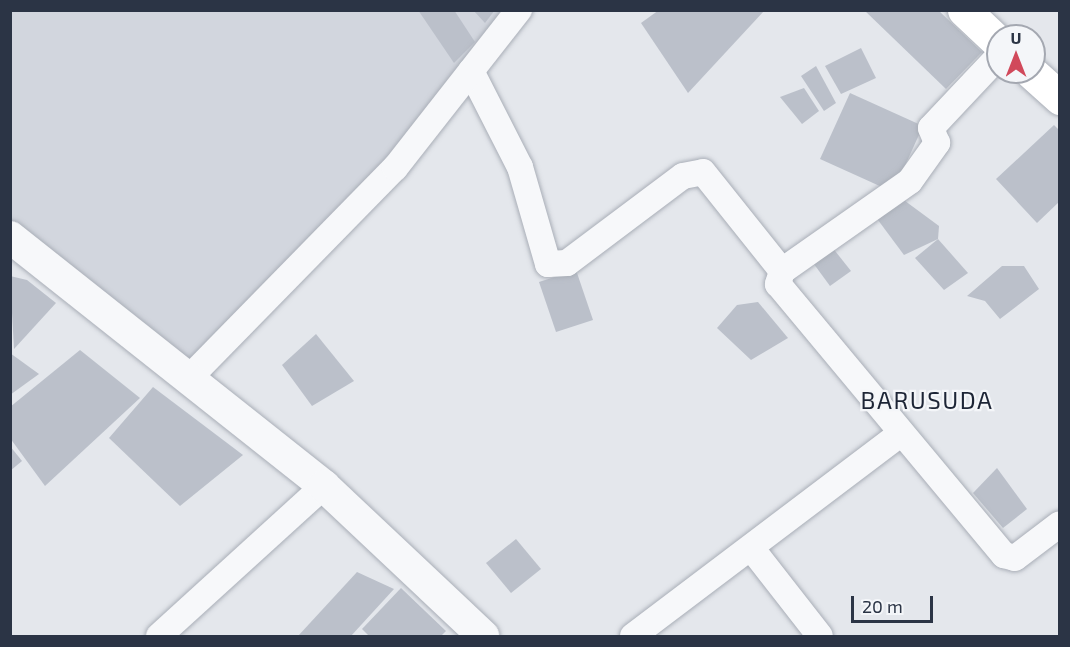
<!DOCTYPE html>
<html>
<head>
<meta charset="utf-8">
<style>
	body { margin:0 }
	#map { position:relative; width:1070px; height:647px; overflow:hidden; background:#e4e7ec; font-family:"Exo 2",sans-serif }
	div>[style] { position:absolute }
	.built>* { inset:0; background:#d2d6de }
	.building>* { inset:0; background:#bbc0ca }
	.roads { filter:drop-shadow(0 0 2px #a9aeb7) drop-shadow(0 0 2px #a9aeb7) }
	.minor>* { height:26px; margin:-13px; padding:0 13px; transform-origin:13px; border-radius:13px; background:#f7f8fa }
	.tertiary>* { height:32px; margin:-16px; padding:0 16px; transform-origin:16px; border-radius:16px; background:#f7f8fa }
	.primary>* { height:33px; margin:-16.5px; padding:0 16.5px; transform-origin:16.5px; border-radius:16.5px; background:#fff }
	span { translate:-50% -50%; white-space:nowrap; text-align:center; line-height:1.15; -webkit-text-stroke:4.5px #f4f6f9; paint-order:stroke }
	.quarter-label { font-size:24px; color:#1d2536; letter-spacing:1.5px }
	.frame { position:absolute; inset:0; border:12px solid #2b3445; pointer-events:none }
	.north { position:absolute; left:986px; top:24px; width:60px; height:60px; box-sizing:border-box; background:#f4f6f9; border:2px solid #a4a8b1; border-radius:50%; rotate:0deg; font-size:16px; font-weight:700; line-height:24px; text-align:center; color:#2b3445 }
	.north::after { content:''; display:block; margin:auto; width:21px; height:27px; background:#d1495b; clip-path:polygon(50% 0,100% 100%,50% 72%,0 100%) }
	.scale { position:absolute; left:851px; top:596px; width:82px; height:27px; box-sizing:border-box; border:3px solid #2b3445; border-top:0; padding-left:8px; font-size:18px; line-height:21px; white-space:nowrap; color:#2b3445; -webkit-text-stroke:4px #f4f6f9; paint-order:stroke }
</style>
</head>
<body>
<div id="map">
	<div class="built">
		<div style="clip-path:polygon(10px 11px,519px 11px,395px 168px,190px 377px,11px 237px)"></div>
	</div>
	<div class="building">
		<div style="clip-path:polygon(418px 10px,454px 10px,475px 42px,454px 63px)"></div>
		<div style="clip-path:polygon(473px 10px,495px 10px,485px 23px)"></div>
		<div style="clip-path:polygon(659px 10px,765px 10px,688px 93px,641px 23px)"></div>
		<div style="clip-path:polygon(864px 10px,938px 10px,982px 52px,946px 89px)"></div>
		<div style="clip-path:polygon(861px 48px,876px 78px,841px 94px,825px 66px)"></div>
		<div style="clip-path:polygon(816px 66px,836px 103px,824px 111px,801px 76px)"></div>
		<div style="clip-path:polygon(804px 88px,819px 111px,802px 124px,780px 97px)"></div>
		<div style="clip-path:polygon(850px 93px,923px 126px,893px 192px,820px 159px)"></div>
		<div style="clip-path:polygon(1054px 125px,1060px 131px,1060px 201px,1037px 223px,996px 179px)"></div>
		<div style="clip-path:polygon(897px 195px,939px 226px,938px 239px,904px 255px,872px 212px)"></div>
		<div style="clip-path:polygon(938px 239px,968px 273px,944px 290px,915px 258px)"></div>
		<div style="clip-path:polygon(828px 242px,851px 271px,830px 286px,808px 256px)"></div>
		<div style="clip-path:polygon(1002px 266px,1024px 266px,1039px 289px,1000px 319px,985px 301px,967px 296px)"></div>
		<div style="clip-path:polygon(576px 270px,593px 320px,556px 332px,539px 282px)"></div>
		<div style="clip-path:polygon(10px 276px,27px 280px,56px 303px,14px 349px)"></div>
		<div style="clip-path:polygon(758px 302px,788px 338px,751px 360px,717px 328px,737px 305px)"></div>
		<div style="clip-path:polygon(316px 334px,354px 381px,312px 406px,282px 365px)"></div>
		<div style="clip-path:polygon(80px 350px,140px 398px,45px 486px,10px 438px,10px 407px)"></div>
		<div style="clip-path:polygon(10px 353px,39px 374px,10px 395px)"></div>
		<div style="clip-path:polygon(153px 387px,243px 455px,180px 506px,109px 438px)"></div>
		<div style="clip-path:polygon(10px 446px,22px 461px,10px 471px)"></div>
		<div style="clip-path:polygon(997px 468px,1027px 509px,1003px 528px,973px 493px)"></div>
		<div style="clip-path:polygon(516px 539px,541px 569px,511px 593px,486px 563px)"></div>
		<div style="clip-path:polygon(357px 572px,394px 589px,351px 636px,298px 636px)"></div>
		<div style="clip-path:polygon(401px 588px,446px 631px,441px 636px,369px 636px,362px 629px)"></div>
	</div>
	<div class="roads">
		<div class="minor">
			<div style="left:471px;top:71px;width:108px;rotate:63deg"></div>
			<div style="left:520px;top:167px;width:101px;rotate:73.9deg"></div>
			<div style="left:548px;top:264px;width:19px;rotate:-3deg"></div>
			<div style="left:567px;top:263px;width:145px;rotate:-36.9deg"></div>
			<div style="left:683px;top:176px;width:20px;rotate:-11deg"></div>
			<div style="left:703px;top:172px;width:127px;rotate:51.4deg"></div>
			<div style="left:782px;top:271px;width:14px;rotate:107deg"></div>
			<div style="left:778px;top:284px;width:353px;rotate:50.2deg"></div>
			<div style="left:1004px;top:555px;width:11px;rotate:15deg"></div>
			<div style="left:1015px;top:558px;width:56px;rotate:-37.1deg"></div>
			<div style="left:782px;top:271px;width:156px;rotate:-35.1deg"></div>
			<div style="left:910px;top:181px;width:47px;rotate:-54.6deg"></div>
			<div style="left:937px;top:143px;width:16px;rotate:-112deg"></div>
			<div style="left:931px;top:128px;width:98px;rotate:-46.7deg"></div>
			<div style="left:190px;top:377px;width:293px;rotate:-45.6deg"></div>
			<div style="left:395px;top:168px;width:201px;rotate:-51.9deg"></div>
			<div style="left:752px;top:549px;width:110px;rotate:52deg"></div>
			<div style="left:159px;top:636px;width:223px;rotate:-42.3deg"></div>
			<div style="left:633px;top:636px;width:336px;rotate:-37.1deg"></div>
		</div>
		<div class="tertiary">
			<div style="left:10px;top:237px;width:401px;rotate:38.4deg"></div>
			<div style="left:324px;top:486px;width:219px;rotate:43.3deg"></div>
		</div>
		<div class="primary">
			<div style="left:964px;top:10px;width:47px;rotate:43.3deg"></div>
			<div style="left:1031px;top:72px;width:39px;rotate:42deg"></div>
		</div>
	</div>
	<div class="quarter-label">
		<span style="left:927px;top:400px">BARUSUDA</span>
	</div>
	<div class="frame"></div>
	<div class="north">U</div>
	<div class="scale">20 m</div>
</div>
</body>
</html>
